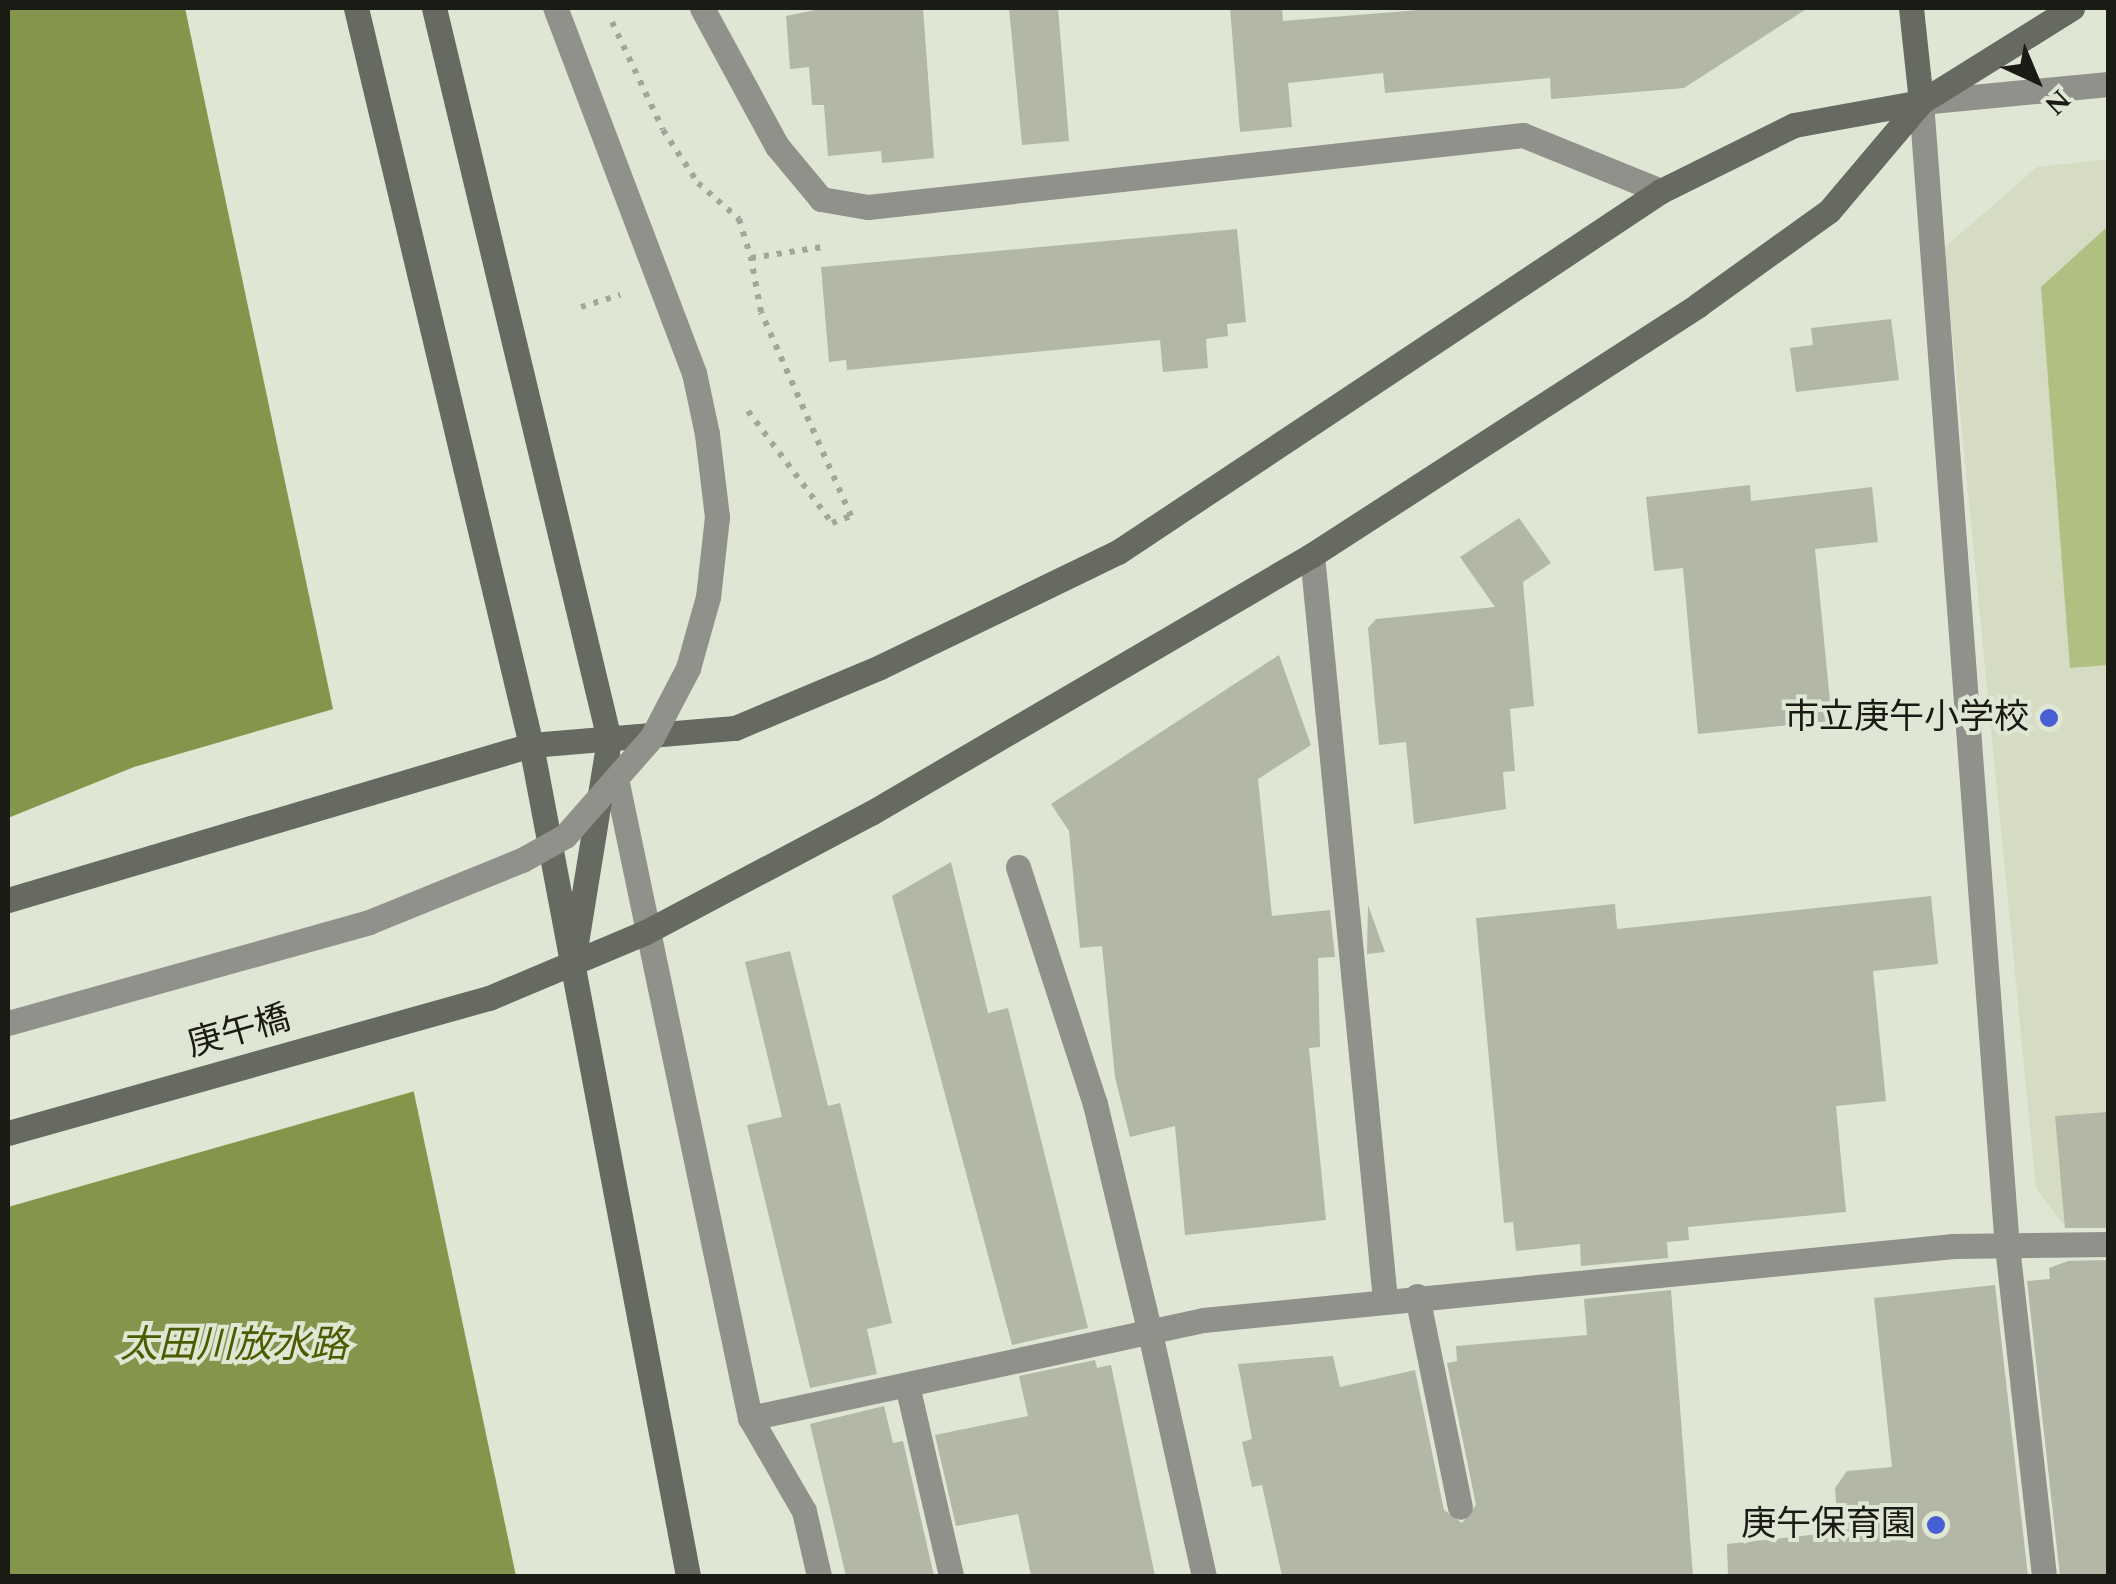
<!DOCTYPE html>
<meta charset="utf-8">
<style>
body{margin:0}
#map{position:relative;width:2116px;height:1584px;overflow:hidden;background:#e0e6d4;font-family:Spectral,"Noto Sans JP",serif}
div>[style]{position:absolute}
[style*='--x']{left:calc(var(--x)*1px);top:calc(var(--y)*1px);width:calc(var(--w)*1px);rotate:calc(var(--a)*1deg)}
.built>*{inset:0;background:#d5dcc3}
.green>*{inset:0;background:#b0c083}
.water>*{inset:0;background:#84964b}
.pier>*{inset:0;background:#e0e6d4}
.building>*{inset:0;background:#b2b7a6}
.path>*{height:6px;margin-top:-3px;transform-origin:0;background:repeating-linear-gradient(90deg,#a3a799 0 5px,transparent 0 13px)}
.lane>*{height:25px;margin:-12.5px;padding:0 12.5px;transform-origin:12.5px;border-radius:12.5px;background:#8f918a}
.street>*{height:25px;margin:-12.5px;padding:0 12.5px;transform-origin:12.5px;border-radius:12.5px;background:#8f918a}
.secondary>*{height:25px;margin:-12.5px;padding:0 12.5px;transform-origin:12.5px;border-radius:12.5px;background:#676a60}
.street-bridge>*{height:25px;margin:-12.5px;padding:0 12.5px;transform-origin:12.5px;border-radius:12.5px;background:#8f918a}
.dots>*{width:28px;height:28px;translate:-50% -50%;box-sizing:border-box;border:5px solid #e0e6d4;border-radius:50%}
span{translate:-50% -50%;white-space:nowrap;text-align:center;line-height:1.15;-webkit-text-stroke:8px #e0e6d4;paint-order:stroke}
.poi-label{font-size:35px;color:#1a1b15}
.right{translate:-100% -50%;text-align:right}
.street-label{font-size:35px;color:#1a1b15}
.water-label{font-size:38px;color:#4c5b00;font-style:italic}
.frame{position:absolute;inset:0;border:10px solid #1a1b15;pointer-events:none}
.north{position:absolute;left:1986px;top:30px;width:100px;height:100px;-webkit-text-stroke:8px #e0e6d4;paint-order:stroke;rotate:136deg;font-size:28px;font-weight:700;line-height:40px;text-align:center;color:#1a1b15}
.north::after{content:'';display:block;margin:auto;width:35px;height:45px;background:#1a1b15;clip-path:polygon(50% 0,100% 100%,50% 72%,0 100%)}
</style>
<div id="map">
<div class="built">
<i style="clip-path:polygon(2108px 159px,2108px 1222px,2065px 1227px,2036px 1188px,1944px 248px,2037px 167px)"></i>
</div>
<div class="green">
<i style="clip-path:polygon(2108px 226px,2108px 665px,2070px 668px,2041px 287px)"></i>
</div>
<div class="water">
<i style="clip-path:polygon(8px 8px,185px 8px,516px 1576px,8px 1576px)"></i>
</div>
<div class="pier">
<i style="clip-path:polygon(337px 708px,415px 1091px,8px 1207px,8px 818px,134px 767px)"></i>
</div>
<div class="building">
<i style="clip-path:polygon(825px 8px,923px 8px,934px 158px,882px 163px,881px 151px,828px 156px,824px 105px,812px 105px,809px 67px,790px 69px,786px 16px)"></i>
<i style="clip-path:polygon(1009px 8px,1058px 8px,1069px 141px,1022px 145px)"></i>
<i style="clip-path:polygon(1230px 8px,1282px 8px,1283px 21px,1444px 8px,1808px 8px,1684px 88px,1551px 99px,1550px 78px,1385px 93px,1383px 73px,1288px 83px,1292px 127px,1240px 132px)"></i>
<i style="clip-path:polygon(1237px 229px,1246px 322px,1227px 324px,1228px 336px,1206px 339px,1208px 368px,1163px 372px,1160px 340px,847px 370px,846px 360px,829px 362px,821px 267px)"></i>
<i style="clip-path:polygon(1891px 319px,1899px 380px,1796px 392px,1790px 348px,1813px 345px,1811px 328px)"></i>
<i style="clip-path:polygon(1750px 485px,1751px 501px,1872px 487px,1878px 542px,1815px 549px,1832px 721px,1698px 734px,1683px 568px,1654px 571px,1646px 497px)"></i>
<i style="clip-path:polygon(1519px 518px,1551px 563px,1523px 582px,1534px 706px,1510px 709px,1515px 771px,1503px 772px,1506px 809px,1414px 824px,1406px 742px,1379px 745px,1368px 628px,1376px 619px,1495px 607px,1460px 557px)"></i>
<i style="clip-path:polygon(1279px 655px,1311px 745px,1258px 779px,1272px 916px,1330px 910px,1335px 957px,1318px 958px,1320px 1047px,1309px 1048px,1326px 1220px,1185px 1235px,1175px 1126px,1130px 1137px,1115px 1077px,1102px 946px,1080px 948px,1069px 831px,1051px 804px)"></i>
<i style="clip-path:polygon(951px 862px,988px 1013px,1008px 1008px,1088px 1328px,1012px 1345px,892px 896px)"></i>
<i style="clip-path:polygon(1931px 896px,1938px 964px,1873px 971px,1886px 1101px,1836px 1106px,1846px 1212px,1688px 1227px,1689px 1240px,1667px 1242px,1668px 1258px,1581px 1266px,1580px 1244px,1516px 1251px,1513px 1222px,1504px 1223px,1476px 918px,1615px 904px,1617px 929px)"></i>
<i style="clip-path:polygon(1368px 905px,1385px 952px,1367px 954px)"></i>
<i style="clip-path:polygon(790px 951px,828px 1106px,840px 1103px,892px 1323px,867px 1329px,877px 1374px,810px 1388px,747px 1125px,782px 1117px,745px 962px)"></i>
<i style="clip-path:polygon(2108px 1112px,2108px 1228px,2065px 1228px,2055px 1116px)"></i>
<i style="clip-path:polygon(2108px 1260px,2108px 1576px,2060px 1576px,2027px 1281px,2050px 1279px,2049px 1268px,2068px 1261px)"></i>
<i style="clip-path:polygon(1995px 1285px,2028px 1576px,1728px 1576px,1727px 1544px,1838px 1532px,1835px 1488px,1847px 1471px,1892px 1467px,1874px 1298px)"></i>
<i style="clip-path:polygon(1671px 1290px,1693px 1576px,1282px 1576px,1262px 1485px,1252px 1487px,1242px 1442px,1252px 1439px,1238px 1364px,1333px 1356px,1340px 1387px,1415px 1370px,1444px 1510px,1462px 1523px,1476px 1505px,1447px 1363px,1457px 1361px,1456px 1346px,1587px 1335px,1584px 1299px)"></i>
<i style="clip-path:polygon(1095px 1360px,1097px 1368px,1111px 1365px,1155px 1576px,1031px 1576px,1018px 1514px,956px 1526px,935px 1435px,1028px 1416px,1019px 1376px)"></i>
<i style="clip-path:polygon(884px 1406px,893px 1443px,903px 1441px,934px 1576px,846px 1576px,810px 1424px)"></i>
</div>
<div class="path">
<i style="--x:612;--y:22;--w:119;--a:64.7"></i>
<i style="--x:663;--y:130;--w:64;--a:56.6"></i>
<i style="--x:698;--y:183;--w:55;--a:41.3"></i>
<i style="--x:739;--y:219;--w:41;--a:72.9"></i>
<i style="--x:751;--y:258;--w:72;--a:-8.8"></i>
<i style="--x:581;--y:307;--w:41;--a:-17.1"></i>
<i style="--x:748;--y:411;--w:140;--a:53.1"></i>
<i style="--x:832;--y:523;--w:20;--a:-20"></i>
<i style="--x:851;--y:516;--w:223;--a:-113.8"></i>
<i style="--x:761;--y:312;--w:55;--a:-100.5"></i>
</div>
<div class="lane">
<i style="--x:1018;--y:867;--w:249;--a:72"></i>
<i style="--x:1095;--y:1104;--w:236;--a:76.5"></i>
<i style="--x:907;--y:1385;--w:196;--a:77"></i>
</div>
<div class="street">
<i style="--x:702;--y:8;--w:157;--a:61.5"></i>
<i style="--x:777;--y:146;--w:69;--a:50.3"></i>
<i style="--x:821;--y:199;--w:48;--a:9.7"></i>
<i style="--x:868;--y:207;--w:659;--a:-6.27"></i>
<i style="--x:1523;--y:135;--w:149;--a:22.1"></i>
<i style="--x:1312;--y:555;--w:749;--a:84.4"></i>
<i style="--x:613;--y:764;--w:668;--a:78.17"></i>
<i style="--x:1417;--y:1296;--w:215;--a:78.5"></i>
<i style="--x:1150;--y:1333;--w:249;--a:77.5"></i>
<i style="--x:819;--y:1576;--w:67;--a:-103"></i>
<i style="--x:804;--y:1511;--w:108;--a:-120.1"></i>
<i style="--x:750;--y:1418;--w:463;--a:-12.2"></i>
<i style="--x:1203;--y:1320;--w:754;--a:-5.63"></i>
<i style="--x:1953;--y:1246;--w:155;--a:-0.7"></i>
<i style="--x:2044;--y:1576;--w:330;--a:-96.4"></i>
<i style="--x:2007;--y:1248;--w:1149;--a:-94.29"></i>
<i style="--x:1921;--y:102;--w:188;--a:-5.5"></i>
</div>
<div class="secondary">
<i style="--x:356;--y:8;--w:757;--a:76.64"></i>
<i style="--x:531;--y:745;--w:846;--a:79.3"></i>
<i style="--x:434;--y:8;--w:752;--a:76.54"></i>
<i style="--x:609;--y:739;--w:207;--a:99.2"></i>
<i style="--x:1911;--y:8;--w:95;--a:83.9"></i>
<i style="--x:8;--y:900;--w:545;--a:-16.51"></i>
<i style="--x:531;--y:745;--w:205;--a:-4.8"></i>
<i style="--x:735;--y:728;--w:157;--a:-22.8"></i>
<i style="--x:880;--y:667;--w:264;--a:-25.8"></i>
<i style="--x:1118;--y:552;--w:652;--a:-33.62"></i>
<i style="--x:1661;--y:191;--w:148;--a:-26.4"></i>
<i style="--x:1794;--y:125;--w:129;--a:-10.3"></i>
<i style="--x:8;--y:1133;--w:500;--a:-15.7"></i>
<i style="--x:489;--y:998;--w:168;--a:-22.8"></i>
<i style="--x:644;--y:933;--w:257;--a:-27.9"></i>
<i style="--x:871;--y:813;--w:511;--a:-30.33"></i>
<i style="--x:1312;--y:555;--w:460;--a:-32.9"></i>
<i style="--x:1698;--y:305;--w:161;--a:-35.7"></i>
<i style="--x:1829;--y:211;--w:143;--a:-49.8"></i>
<i style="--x:1921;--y:102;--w:178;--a:-31.9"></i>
</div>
<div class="street-bridge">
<i style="--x:8;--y:1023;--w:375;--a:-15.6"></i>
<i style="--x:369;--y:922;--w:165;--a:-22.1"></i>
<i style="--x:522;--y:860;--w:49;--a:-29.2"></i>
<i style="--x:565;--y:836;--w:132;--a:-48.7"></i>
<i style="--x:652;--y:737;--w:78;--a:-62.4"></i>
<i style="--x:688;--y:668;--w:74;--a:-74.3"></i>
<i style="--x:708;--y:597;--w:81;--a:-83.6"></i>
<i style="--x:717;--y:517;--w:84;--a:-96.9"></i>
<i style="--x:707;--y:434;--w:62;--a:-102"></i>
<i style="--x:694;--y:373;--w:391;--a:-110.8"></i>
</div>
<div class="dots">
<i style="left:2049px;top:718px;background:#485fd3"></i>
<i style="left:1936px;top:1525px;background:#485fd3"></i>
</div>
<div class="poi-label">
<span class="right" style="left:2029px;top:718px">市立庚午小学校</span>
<span class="right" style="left:1916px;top:1525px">庚午保育園</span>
</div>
<div class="street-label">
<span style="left:239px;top:1032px;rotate:-16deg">庚午橋</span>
</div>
<div class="water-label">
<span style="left:234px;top:1347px">太田川放水路</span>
</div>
<div class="frame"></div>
<div class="north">N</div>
</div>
